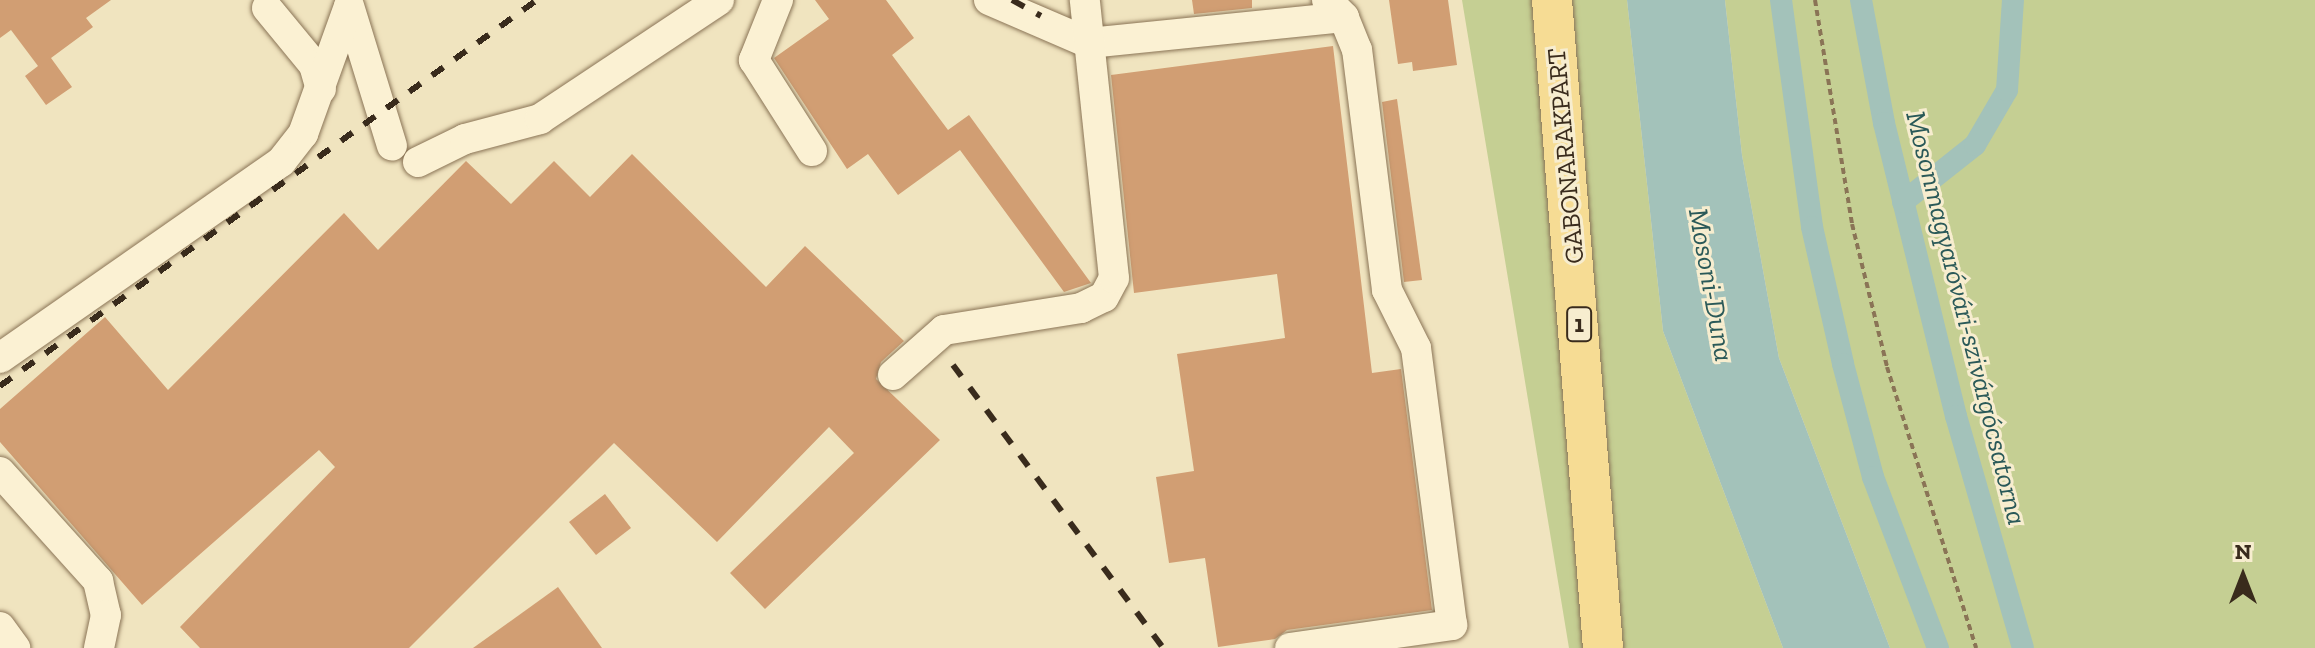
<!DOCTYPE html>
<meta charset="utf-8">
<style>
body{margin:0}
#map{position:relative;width:2315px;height:648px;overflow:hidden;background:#f0e4bf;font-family:"Zilla Slab",serif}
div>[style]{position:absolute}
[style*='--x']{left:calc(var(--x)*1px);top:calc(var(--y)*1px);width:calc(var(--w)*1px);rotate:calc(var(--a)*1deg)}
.green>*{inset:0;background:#c5cf93}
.water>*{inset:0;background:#a3c2ba}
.canal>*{height:22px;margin:-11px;padding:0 11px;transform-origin:11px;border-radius:11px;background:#a3c2ba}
.building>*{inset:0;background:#d19e73}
.path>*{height:4px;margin-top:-2px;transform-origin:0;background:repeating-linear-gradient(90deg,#8a7456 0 6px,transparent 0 10px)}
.roads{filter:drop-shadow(0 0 2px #8a7456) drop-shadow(0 0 2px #8a7456)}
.minor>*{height:30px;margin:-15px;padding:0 15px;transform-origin:15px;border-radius:15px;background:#fbf1d3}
.major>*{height:40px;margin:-20px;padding:0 20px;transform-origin:20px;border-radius:20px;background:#f6dc94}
.rail>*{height:6px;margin-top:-3px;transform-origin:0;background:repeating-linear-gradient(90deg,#392b1c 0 14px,transparent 0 28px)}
span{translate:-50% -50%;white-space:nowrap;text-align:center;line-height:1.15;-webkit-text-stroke:6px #f7edcf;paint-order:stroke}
.shield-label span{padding:2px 6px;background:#f7edcf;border:2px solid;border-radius:6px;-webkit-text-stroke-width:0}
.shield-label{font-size:24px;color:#392b1c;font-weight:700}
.street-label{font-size:26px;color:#392b1c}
.water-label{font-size:28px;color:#2a5958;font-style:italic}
.north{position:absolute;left:2203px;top:536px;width:80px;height:80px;-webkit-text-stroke:6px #f7edcf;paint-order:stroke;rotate:0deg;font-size:22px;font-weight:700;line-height:32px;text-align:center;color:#392b1c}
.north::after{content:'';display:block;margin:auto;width:28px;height:36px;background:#392b1c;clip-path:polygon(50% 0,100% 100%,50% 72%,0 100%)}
</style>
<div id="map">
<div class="green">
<i style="clip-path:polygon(1462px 0,1627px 0,1663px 331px,1783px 648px,1569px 648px)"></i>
<i style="clip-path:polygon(1725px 0,2315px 0,2315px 648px,1890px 648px,1779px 358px,1742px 155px)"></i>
</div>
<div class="water">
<i style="clip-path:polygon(1627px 0,1725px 0,1742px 155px,1779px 358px,1890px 648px,1783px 648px,1663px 331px)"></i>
</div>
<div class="canal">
<i style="--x:1781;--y:0;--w:229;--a:82.2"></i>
<i style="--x:1812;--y:227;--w:140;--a:77.2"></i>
<i style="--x:1843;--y:364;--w:117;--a:75.1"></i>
<i style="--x:1873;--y:477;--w:183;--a:69.2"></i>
<i style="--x:1861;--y:0;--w:125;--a:79.4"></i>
<i style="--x:1884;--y:123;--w:302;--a:76.2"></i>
<i style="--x:1956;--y:416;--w:241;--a:73.9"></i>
<i style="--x:1903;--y:202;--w:92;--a:-38.4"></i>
<i style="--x:1975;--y:145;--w:64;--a:-59.8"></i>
<i style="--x:2007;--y:90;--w:90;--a:-86.2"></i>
</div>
<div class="building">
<i style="clip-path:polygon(0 0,111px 0,86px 18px,93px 27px,51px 58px,72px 87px,46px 105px,25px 76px,38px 66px,11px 30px,0 38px)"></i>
<i style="clip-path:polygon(815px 0,886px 0,914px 38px,892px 55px,948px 130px,969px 115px,1091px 283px,1064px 292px,960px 150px,898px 195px,868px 154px,847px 169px,774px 58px,829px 19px)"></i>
<i style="clip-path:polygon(1192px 0,1252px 0,1252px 8px,1194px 14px)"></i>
<i style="clip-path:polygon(1389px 0,1448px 0,1457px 65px,1413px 71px,1412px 62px,1398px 64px)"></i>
<i style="clip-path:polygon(1333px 46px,1372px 373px,1401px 369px,1432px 610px,1287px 630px,1275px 639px,1218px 647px,1205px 558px,1169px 563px,1156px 477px,1194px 471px,1177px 354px,1285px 338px,1277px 274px,1134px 293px,1111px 75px)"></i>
<i style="clip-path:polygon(1397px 99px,1422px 280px,1404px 282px,1382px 102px)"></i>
<i style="clip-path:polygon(632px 154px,766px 287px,805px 246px,904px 341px,881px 362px,876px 379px,940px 440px,765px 609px,730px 573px,854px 453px,829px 427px,717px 542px,614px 443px,409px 648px,200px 648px,180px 627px,335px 467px,319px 450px,142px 605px,0 442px,0 409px,105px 317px,168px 390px,344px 213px,378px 250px,466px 161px,511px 204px,554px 161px,590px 197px)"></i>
<i style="clip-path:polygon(605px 494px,631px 528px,596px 555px,569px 522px)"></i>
<i style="clip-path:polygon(558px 587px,602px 648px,473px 648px)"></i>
</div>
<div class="path">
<i style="--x:1815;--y:0;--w:227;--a:80.6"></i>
<i style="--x:1852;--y:224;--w:147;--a:76.2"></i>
<i style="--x:1887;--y:367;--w:295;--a:72.4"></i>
</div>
<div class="roads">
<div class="minor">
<i style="--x:778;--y:0;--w:65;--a:111.8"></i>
<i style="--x:754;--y:60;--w:108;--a:57.5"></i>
<i style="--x:989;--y:0;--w:109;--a:23.3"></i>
<i style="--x:1089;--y:43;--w:256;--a:-5.8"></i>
<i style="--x:349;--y:6;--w:146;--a:72.9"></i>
<i style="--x:267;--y:8;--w:74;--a:50.5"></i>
<i style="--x:314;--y:65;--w:25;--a:74"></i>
<i style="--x:418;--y:162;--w:52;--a:-26.1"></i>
<i style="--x:465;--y:139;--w:78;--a:-14.9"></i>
<i style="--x:540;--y:119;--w:215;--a:-33.6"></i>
<i style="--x:0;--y:358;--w:343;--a:-34.9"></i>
<i style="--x:281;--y:162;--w:36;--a:-52"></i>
<i style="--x:303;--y:134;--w:133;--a:-70.2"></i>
<i style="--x:893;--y:375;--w:68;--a:-41.4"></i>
<i style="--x:944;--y:330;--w:139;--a:-9.1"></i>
<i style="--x:1081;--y:308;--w:25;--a:-26"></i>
<i style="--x:1104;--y:297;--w:21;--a:-62"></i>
<i style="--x:1114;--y:278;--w:280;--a:-96"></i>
<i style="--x:0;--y:472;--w:147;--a:48"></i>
<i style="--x:98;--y:581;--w:35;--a:77"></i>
<i style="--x:106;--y:615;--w:34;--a:102"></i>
<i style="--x:0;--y:627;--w:26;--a:54"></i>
<i style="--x:1290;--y:648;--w:164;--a:-8.1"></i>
<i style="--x:1452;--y:625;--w:279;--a:-97.4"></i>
<i style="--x:1416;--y:348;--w:65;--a:-116.6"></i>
<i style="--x:1387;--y:290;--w:242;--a:-97.1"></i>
<i style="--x:1357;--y:50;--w:35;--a:-112"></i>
<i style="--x:1344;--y:17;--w:24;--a:-135"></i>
</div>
<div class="major">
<i style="--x:1552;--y:0;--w:650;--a:85.5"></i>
</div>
</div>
<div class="rail">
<i style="--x:1012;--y:0;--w:33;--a:29"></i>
<i style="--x:953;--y:365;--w:352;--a:53.4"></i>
<i style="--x:0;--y:386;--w:661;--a:-35.71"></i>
</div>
<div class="shield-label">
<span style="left:1579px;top:324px">1</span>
</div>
<div class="street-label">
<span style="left:1566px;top:156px;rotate:-95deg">GABONARAKPART</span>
</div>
<div class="water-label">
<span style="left:1711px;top:285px;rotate:80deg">Mosoni-Duna</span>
<span style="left:1966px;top:318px;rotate:76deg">Mosonmagyaróvári-szivárgócsatorna</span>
</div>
<div class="north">N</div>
</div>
